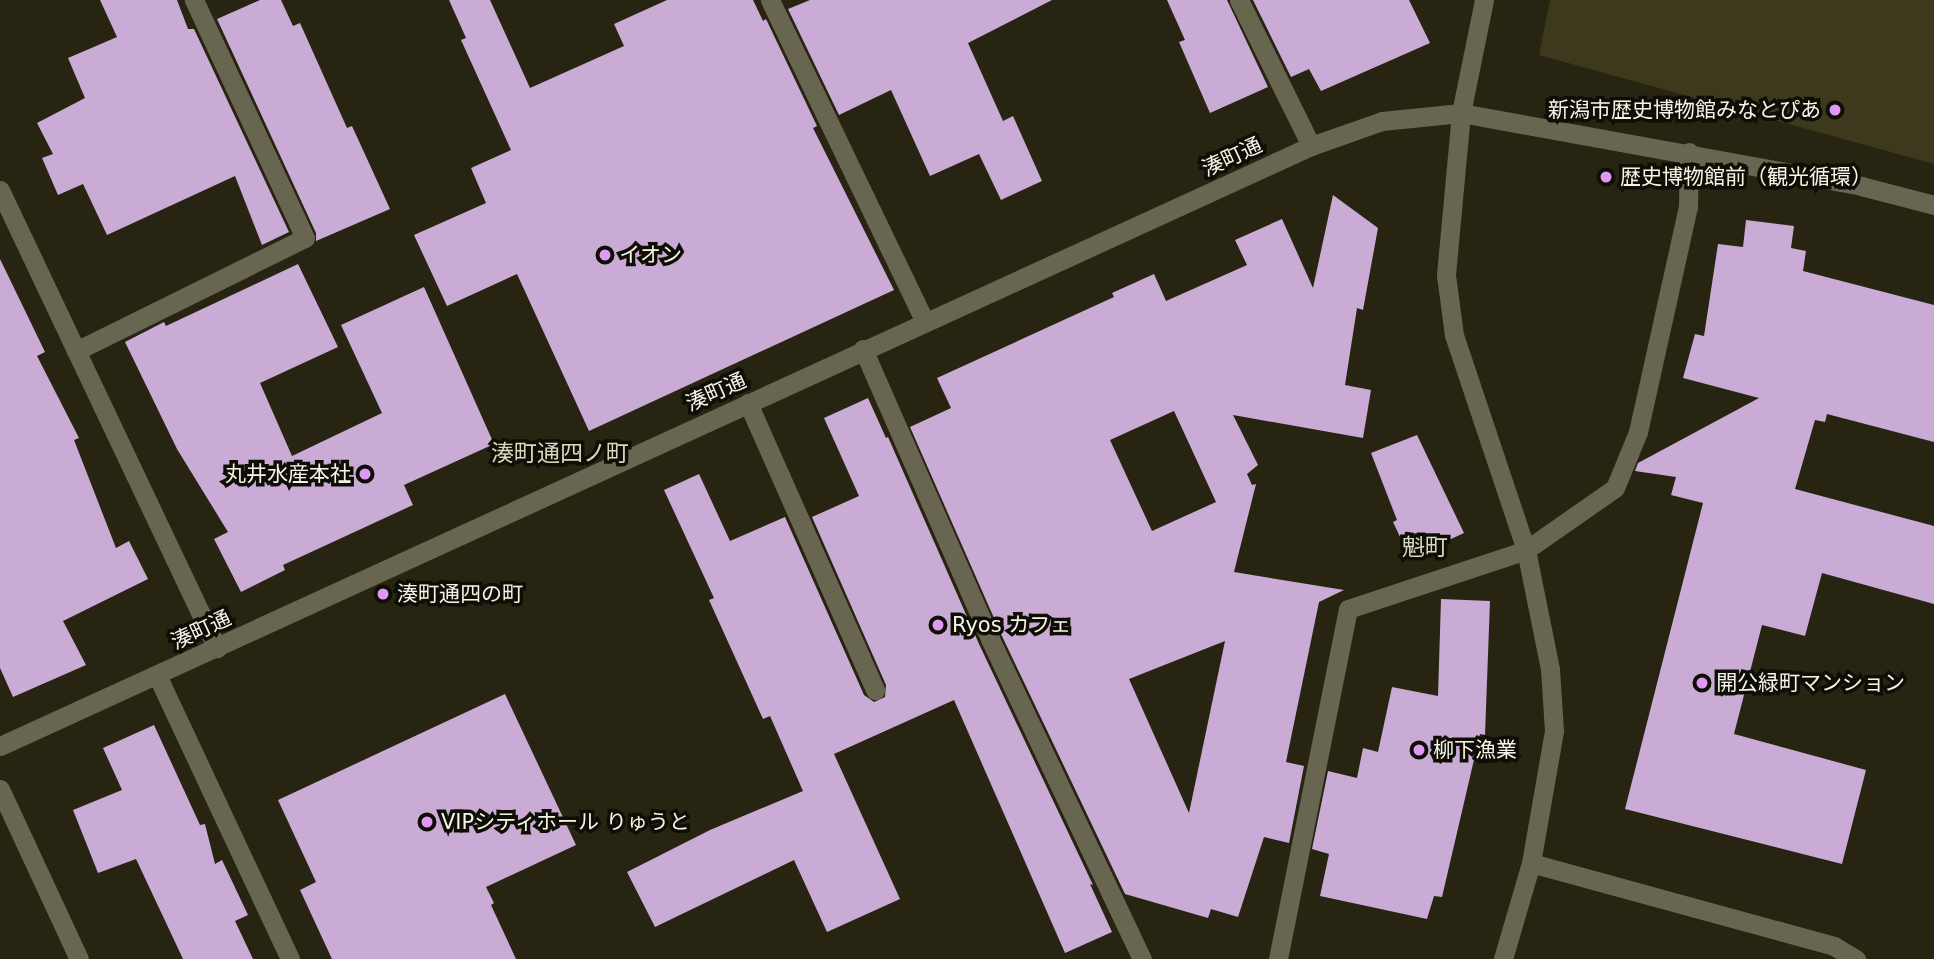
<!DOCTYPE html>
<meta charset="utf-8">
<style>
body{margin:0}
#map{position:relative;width:1934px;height:959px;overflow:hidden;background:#272512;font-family:"DejaVu Sans","Noto Sans JP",sans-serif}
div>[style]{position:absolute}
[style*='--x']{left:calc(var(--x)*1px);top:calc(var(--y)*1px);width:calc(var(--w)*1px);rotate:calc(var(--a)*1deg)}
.green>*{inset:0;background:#3c391c}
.building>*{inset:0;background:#caabd5}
.service>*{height:19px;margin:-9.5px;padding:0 9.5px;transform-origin:9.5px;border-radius:9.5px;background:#686651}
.minor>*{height:19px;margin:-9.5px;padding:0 9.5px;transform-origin:9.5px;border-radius:9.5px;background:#686651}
.tertiary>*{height:19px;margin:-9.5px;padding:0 9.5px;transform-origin:9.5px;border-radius:9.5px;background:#686651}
.secondary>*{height:19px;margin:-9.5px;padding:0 9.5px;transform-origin:9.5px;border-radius:9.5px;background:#686651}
.dots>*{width:19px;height:19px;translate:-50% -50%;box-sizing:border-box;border:4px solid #0e0e06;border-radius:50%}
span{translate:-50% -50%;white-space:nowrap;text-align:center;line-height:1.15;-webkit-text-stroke:7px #0e0e06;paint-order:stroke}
.poi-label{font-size:21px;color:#f5f4e7}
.right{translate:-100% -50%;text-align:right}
.left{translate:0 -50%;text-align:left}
.street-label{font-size:21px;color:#f5f4e7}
.neighbourhood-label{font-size:23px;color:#d8d7be}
</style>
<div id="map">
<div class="green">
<i style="clip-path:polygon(1550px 0,1934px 0,1934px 164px,1539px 55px)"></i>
</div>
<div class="building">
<i style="clip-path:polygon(100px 0,177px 0,188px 29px,194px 29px,289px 232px,262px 245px,235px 176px,107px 235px,83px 184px,58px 195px,42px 158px,53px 154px,37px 123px,85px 98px,68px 58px,117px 37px)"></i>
<i style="clip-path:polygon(260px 0,281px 0,293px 26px,300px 23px,347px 128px,352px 126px,390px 209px,316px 241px,316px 233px,217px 19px)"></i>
<i style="clip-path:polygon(449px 0,490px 0,530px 88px,624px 46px,614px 24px,667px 0,753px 0,763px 21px,766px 19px,817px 126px,813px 128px,894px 290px,589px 431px,517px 274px,447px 306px,414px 235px,486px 203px,471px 168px,511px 150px,461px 40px,466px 38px)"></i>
<i style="clip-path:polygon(810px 0,1052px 0,968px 43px,1003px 121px,1013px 116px,1042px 181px,1001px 200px,979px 154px,930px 176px,891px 90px,839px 115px,788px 9px)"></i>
<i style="clip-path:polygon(1167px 0,1227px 0,1268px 87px,1210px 113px,1179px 42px,1185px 40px)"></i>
<i style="clip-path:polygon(1253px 0,1409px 0,1430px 43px,1321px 91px,1309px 69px,1291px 77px)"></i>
<i style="clip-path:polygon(evenodd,1333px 195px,1378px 228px,1363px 310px,1357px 308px,1345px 385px,1371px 390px,1363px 438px,1233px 415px,1258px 465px,1247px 474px,1252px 485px,1256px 484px,1234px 572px,1344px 590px,1319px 602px,1286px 762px,1304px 766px,1289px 843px,1264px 837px,1238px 917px,1211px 909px,1208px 918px,1125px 894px,1001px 634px,910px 427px,951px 408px,937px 378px,1114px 297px,1112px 293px,1154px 274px,1166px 301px,1247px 265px,1235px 240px,1282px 219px,1313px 288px,1333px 195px,1174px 411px,1216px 502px,1152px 531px,1110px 440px,1174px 411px,1333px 195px,1225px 641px,1189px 813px,1129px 679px,1225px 641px)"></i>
<i style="clip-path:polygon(1746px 220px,1794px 226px,1791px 248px,1806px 251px,1803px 271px,1934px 305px,1934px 442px,1827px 414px,1825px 422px,1815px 420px,1795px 489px,1934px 526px,1934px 604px,1822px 573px,1805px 636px,1762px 625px,1734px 734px,1866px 770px,1842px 864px,1625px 809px,1703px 503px,1671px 495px,1676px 477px,1635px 471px,1638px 463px,1759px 398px,1683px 378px,1695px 334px,1704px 336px,1718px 244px,1743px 247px)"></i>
<i style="clip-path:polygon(0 259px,45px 352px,37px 356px,79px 438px,74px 440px,116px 548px,129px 541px,148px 579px,63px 621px,86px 665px,13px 697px,0 668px)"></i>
<i style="clip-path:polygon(298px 264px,338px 347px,260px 383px,292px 456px,382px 413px,341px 325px,424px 287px,494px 444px,404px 485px,413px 505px,283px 565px,285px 570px,241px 592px,214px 539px,228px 532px,177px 449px,125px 342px,164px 322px,166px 326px)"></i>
<i style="clip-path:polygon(868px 398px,886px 438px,888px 437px,979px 644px,1093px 885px,1090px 884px,1112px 932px,1065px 953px,954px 700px,834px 754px,900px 899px,827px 932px,794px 860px,655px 927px,627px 872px,710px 830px,803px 791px,770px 716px,763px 719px,709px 600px,714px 598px,664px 490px,699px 474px,730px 541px,785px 517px,864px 695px,874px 702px,885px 697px,886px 685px,812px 517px,859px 496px,824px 418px)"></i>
<i style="clip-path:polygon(1417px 435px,1464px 533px,1410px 558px,1393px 522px,1397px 520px,1371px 453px)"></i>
<i style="clip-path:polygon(1441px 599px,1490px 601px,1485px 735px,1480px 734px,1442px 897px,1434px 896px,1427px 919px,1320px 896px,1329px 854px,1312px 849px,1328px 771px,1357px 778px,1363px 748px,1378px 752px,1392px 687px,1438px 696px)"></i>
<i style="clip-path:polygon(505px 694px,576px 845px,486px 887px,494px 903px,491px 905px,516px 959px,332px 959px,300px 890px,316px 882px,278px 800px)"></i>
<i style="clip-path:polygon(154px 725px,200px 825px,205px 824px,215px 864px,222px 860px,248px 915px,235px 921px,253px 959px,183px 959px,136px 859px,98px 873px,73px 810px,122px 790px,103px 748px)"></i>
</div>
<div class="service">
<i style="--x:770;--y:0;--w:357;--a:64.3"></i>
<i style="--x:863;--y:349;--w:317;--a:66.3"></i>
<i style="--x:990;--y:639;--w:354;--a:64.6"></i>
<i style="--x:76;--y:351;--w:255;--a:-26.3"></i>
<i style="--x:305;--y:238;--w:263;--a:-115"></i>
<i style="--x:748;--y:403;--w:314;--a:66.1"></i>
<i style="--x:157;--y:675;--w:314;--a:64.9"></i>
<i style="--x:1278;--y:959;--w:357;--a:-78.7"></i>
<i style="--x:1348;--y:609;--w:188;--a:-18.3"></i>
<i style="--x:1526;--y:550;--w:108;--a:-34.9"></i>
<i style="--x:1615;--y:488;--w:61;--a:-67.7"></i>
<i style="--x:1638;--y:432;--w:230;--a:-77.5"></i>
<i style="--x:1688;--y:207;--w:55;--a:-89"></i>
</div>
<div class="minor">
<i style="--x:1239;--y:0;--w:163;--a:63.7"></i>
<i style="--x:1461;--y:113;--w:163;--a:95.3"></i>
<i style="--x:1446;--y:275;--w:61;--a:82.4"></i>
<i style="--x:1454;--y:335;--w:227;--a:71.5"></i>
<i style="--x:1526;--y:550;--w:121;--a:78.6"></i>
<i style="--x:1550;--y:669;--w:62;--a:86.3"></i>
<i style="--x:1554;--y:731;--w:134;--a:99.9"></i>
<i style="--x:1531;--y:863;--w:100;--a:106.3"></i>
<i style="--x:0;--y:190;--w:507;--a:64.65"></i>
<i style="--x:0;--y:789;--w:187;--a:65.1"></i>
<i style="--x:1531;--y:863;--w:314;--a:15.3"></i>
<i style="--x:1834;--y:946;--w:26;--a:31"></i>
</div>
<div class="tertiary">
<i style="--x:1461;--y:113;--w:407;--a:10.3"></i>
<i style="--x:1861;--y:186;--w:75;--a:14.6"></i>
</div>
<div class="secondary">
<i style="--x:0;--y:746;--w:1442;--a:-24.59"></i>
<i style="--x:1311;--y:146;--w:75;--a:-19.4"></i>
<i style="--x:1382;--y:121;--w:79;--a:-5.8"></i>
<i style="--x:1461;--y:113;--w:115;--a:-78.5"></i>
</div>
<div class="dots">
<i style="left:1835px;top:110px;background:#dd99f3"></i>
<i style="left:1606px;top:177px;background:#dd99f3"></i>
<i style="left:605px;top:255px;background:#dd99f3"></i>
<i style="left:365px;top:474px;background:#dd99f3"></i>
<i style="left:383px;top:594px;background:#dd99f3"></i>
<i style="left:938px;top:625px;background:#dd99f3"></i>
<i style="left:1702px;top:683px;background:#dd99f3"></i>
<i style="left:1419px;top:750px;background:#dd99f3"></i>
<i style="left:427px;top:822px;background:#dd99f3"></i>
</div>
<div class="poi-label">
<span class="right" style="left:1821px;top:110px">新潟市歴史博物館みなとぴあ</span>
<span class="left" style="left:1620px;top:177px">歴史博物館前（観光循環）</span>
<span class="left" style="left:619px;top:255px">イオン</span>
<span class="right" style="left:351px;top:474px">丸井水産本社</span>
<span class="left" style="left:397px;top:594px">湊町通四の町</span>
<span class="left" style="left:952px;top:625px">Ryos カフェ</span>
<span class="left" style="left:1716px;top:683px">開公緑町マンション</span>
<span class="left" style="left:1433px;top:750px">柳下漁業</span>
<span class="left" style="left:441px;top:822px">VIPシティホール りゅうと</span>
</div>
<div class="street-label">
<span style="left:1232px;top:157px;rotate:-25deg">湊町通</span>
<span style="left:716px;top:392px;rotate:-24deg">湊町通</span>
<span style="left:201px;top:630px;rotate:-25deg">湊町通</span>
</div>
<div class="neighbourhood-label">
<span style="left:560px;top:453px">湊町通四ノ町</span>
<span style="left:1425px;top:547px">魁町</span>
</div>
</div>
